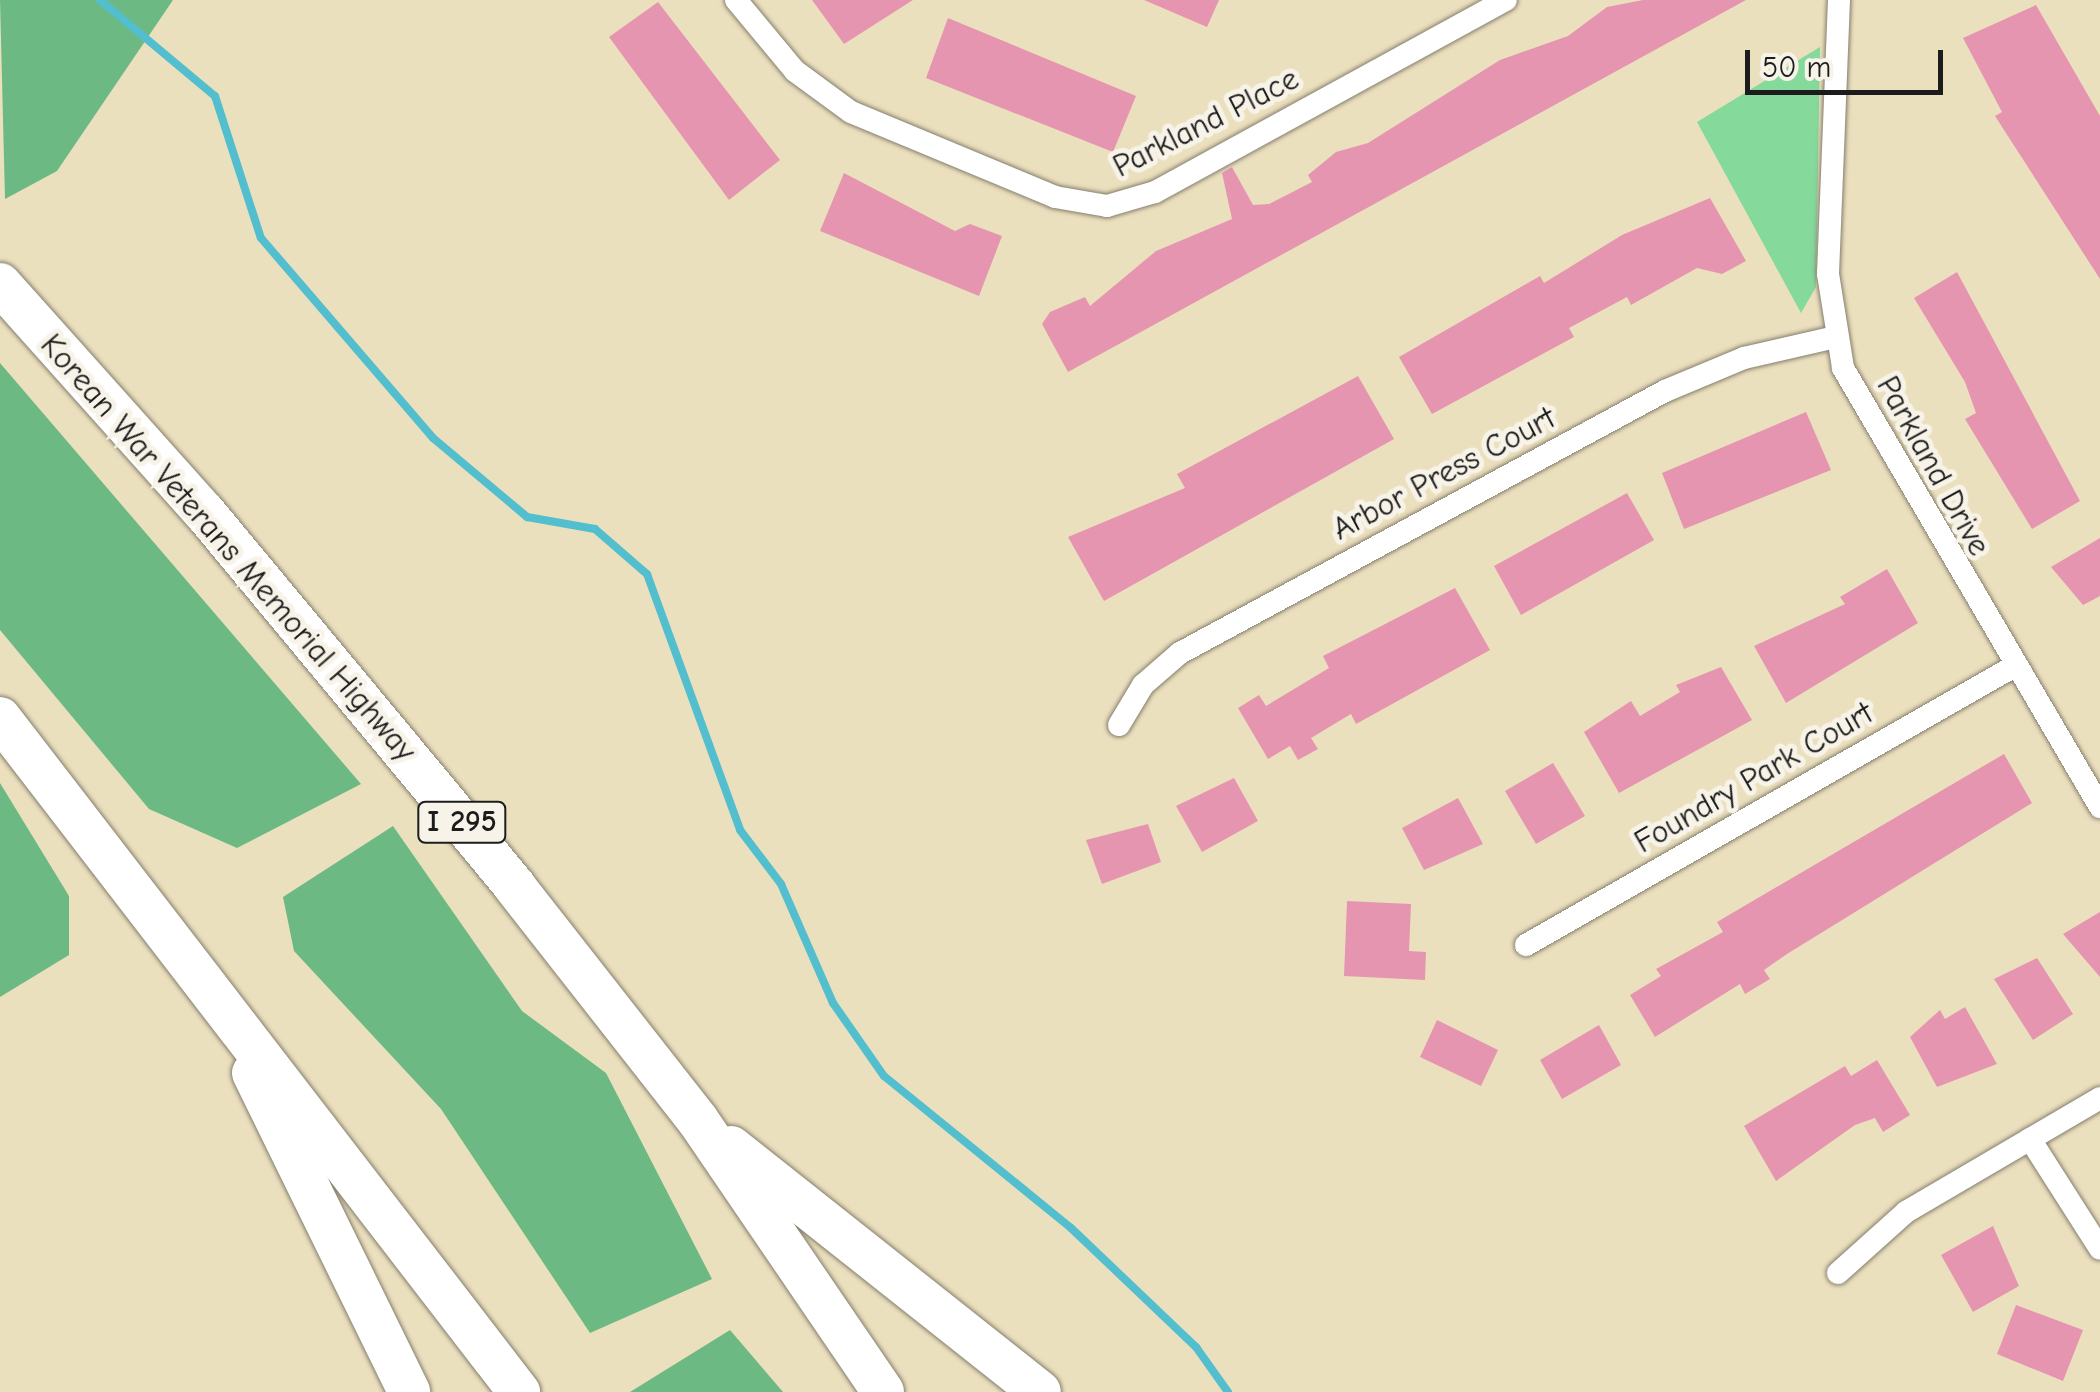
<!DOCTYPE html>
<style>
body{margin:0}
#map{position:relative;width:2100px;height:1392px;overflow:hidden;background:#ebe0be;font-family:"Comic Neue",sans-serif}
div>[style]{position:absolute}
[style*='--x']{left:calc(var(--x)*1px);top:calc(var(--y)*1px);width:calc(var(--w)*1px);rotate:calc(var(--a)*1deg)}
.green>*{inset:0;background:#85d99b}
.forest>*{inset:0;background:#6cb983}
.stream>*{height:8px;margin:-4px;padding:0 4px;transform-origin:4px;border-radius:4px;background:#53bfce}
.building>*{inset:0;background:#e695b0}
.roads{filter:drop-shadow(0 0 2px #847e6d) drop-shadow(0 0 2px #847e6d)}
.street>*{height:22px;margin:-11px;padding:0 11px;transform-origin:11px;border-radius:11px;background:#fff}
.highway>*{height:42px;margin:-21px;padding:0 21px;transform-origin:21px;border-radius:21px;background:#fff}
span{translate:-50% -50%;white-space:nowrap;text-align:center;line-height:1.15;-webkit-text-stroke:10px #f7f3e8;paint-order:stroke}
.shield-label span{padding:2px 8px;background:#f7f3e8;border:2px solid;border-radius:8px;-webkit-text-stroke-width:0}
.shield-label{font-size:30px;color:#1c1c1c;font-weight:700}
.street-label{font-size:32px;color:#1c1c1c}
.scale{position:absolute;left:1745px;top:50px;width:198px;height:45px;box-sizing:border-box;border:5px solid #1c1c1c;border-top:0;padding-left:12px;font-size:30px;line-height:35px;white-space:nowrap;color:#1c1c1c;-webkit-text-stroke:8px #f7f3e8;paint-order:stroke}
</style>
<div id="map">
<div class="green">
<i style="clip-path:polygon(1820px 47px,1816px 287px,1801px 313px,1697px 122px)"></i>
</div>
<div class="forest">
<i style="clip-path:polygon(0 0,173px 0,57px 171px,5px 199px)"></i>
<i style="clip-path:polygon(0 363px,361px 784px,237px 848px,149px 809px,0 630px)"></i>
<i style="clip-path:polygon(0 783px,69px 896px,69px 955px,0 997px)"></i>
<i style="clip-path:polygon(393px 826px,522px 1011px,606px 1073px,712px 1279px,590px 1333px,441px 1109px,294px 951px,283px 897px)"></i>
<i style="clip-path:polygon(730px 1330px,783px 1392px,630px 1392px)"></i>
</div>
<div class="stream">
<i style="--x:100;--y:0;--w:150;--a:39.9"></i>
<i style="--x:215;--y:96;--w:149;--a:72.1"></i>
<i style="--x:261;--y:238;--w:264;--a:49.3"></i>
<i style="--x:433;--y:438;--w:123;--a:40"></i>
<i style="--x:527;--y:517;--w:69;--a:10"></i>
<i style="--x:595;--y:529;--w:69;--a:40.9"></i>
<i style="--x:647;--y:574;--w:272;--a:70"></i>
<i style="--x:740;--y:830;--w:68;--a:52.8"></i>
<i style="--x:781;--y:884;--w:130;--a:66.4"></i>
<i style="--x:833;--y:1003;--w:89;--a:55.1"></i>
<i style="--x:884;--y:1076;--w:241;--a:39.1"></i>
<i style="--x:1071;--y:1228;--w:173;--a:43.6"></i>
<i style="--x:1196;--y:1347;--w:55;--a:54.6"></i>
</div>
<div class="building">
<i style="clip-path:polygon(812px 0,913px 0,844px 44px)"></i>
<i style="clip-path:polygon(1144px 0,1219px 0,1207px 27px)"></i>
<i style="clip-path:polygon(1643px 0,1746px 0,1068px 372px,1042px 324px,1050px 312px,1085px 297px,1090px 306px,1156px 251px,1232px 219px,1222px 173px,1232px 167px,1253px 205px,1269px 204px,1312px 182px,1308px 175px,1336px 152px,1368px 143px,1500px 60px,1568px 36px,1607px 7px)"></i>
<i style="clip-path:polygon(658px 2px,780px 160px,729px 200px,609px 37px)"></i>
<i style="clip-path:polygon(2036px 5px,2100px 116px,2100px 279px,1995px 116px,2002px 112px,1963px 38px)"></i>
<i style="clip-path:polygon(948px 18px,1136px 96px,1113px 152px,926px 78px)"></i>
<i style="clip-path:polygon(844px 173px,955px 231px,970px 224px,1002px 236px,979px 296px,820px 231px)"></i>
<i style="clip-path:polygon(1710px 198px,1746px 261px,1722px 274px,1697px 268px,1631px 305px,1627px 297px,1569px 328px,1574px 337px,1432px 414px,1399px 357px,1540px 276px,1544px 283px,1622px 235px)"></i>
<i style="clip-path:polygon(1957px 272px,2080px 501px,2032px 529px,1965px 419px,1976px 413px,1965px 382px,1914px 298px)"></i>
<i style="clip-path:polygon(1358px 376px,1394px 439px,1104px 601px,1068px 537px,1185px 488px,1177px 474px)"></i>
<i style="clip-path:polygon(1806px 412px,1831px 470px,1684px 529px,1662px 473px)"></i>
<i style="clip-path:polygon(1627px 493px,1654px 540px,1521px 615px,1494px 566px)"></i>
<i style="clip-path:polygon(2100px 538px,2100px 596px,2083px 605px,2051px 567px)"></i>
<i style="clip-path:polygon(1887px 569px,1918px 623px,1786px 703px,1754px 646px,1845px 604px,1840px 597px)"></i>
<i style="clip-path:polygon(1455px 588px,1490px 650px,1356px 724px,1351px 714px,1311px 738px,1318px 749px,1298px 760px,1290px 746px,1268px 759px,1238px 708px,1259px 695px,1266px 706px,1329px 668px,1323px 656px)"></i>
<i style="clip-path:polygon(1721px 667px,1752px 720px,1619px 793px,1584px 732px,1631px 701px,1640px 716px,1680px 692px,1676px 685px)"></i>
<i style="clip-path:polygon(2004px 754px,2032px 803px,1787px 954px,1764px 970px,1770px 979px,1745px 994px,1740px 984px,1655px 1037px,1630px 995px,1661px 976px,1656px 969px,1723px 932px,1717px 922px)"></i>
<i style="clip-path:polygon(1553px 763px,1585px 816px,1536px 844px,1505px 791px)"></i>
<i style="clip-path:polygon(1234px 778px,1258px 821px,1202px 852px,1176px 806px)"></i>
<i style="clip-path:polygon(1458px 798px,1483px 844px,1424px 870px,1402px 828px)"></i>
<i style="clip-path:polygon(1148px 824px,1161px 862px,1102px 884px,1086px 840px)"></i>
<i style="clip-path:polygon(1347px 901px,1411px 904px,1409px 951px,1426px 952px,1425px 980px,1344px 976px)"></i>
<i style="clip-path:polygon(2100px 912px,2100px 977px,2063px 934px)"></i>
<i style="clip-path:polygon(2037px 958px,2073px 1014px,2033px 1040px,1994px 979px)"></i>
<i style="clip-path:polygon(1965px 1007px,1997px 1064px,1937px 1087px,1910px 1037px,1940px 1010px,1945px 1019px)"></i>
<i style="clip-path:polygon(1437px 1020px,1498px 1050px,1481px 1086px,1420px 1057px)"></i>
<i style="clip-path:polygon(1599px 1025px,1621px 1065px,1562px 1099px,1540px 1060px)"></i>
<i style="clip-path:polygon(1877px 1060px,1910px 1115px,1883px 1132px,1875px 1118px,1855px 1125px,1776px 1181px,1744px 1126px,1845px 1066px,1851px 1076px)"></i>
<i style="clip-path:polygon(1993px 1226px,2019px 1286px,1973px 1312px,1941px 1255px)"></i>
<i style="clip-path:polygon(2016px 1305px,2083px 1330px,2063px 1381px,1997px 1354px)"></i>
</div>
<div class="roads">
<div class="street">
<i style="--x:736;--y:0;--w:92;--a:50.3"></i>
<i style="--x:795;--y:71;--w:69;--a:36.2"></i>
<i style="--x:851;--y:112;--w:221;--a:22.6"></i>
<i style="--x:1055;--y:197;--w:53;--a:9.8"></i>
<i style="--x:1107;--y:206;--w:50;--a:-16.3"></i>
<i style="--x:1155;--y:192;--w:400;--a:-28.7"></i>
<i style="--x:1839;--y:0;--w:274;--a:92.3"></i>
<i style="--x:1828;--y:274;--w:95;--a:80.9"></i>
<i style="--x:1843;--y:368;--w:509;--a:59.65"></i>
<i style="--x:1119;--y:725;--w:47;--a:-59"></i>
<i style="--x:1143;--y:685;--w:49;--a:-40.9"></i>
<i style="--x:1180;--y:653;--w:551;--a:-28.38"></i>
<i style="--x:1665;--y:391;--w:86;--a:-22.7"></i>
<i style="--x:1744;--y:358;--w:94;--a:-12.9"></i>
<i style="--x:1526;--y:945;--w:561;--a:-29.72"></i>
<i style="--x:2030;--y:1139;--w:130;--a:57.5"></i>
<i style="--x:1838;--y:1273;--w:91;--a:-41.9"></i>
<i style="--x:1906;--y:1212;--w:225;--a:-30.4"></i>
</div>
<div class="highway">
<i style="--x:0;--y:284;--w:307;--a:48.2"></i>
<i style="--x:205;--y:513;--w:486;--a:50.3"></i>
<i style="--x:515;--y:887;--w:295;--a:51.9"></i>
<i style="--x:697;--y:1119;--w:330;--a:55.7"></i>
<i style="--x:0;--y:718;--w:851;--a:52.4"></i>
<i style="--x:253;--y:1073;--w:355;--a:63.9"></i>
<i style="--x:731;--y:1147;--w:394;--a:38.4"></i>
</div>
</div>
<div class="shield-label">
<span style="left:462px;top:822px">I 295</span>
</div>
<div class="street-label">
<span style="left:1206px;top:123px;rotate:-27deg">Parkland Place</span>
<span style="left:1933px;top:466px;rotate:61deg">Parkland Drive</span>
<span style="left:1444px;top:474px;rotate:-28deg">Arbor Press Court</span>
<span style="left:228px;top:548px;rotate:49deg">Korean War Veterans Memorial Highway</span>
<span style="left:1754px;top:778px;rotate:-30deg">Foundry Park Court</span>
</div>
<div class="scale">50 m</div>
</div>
